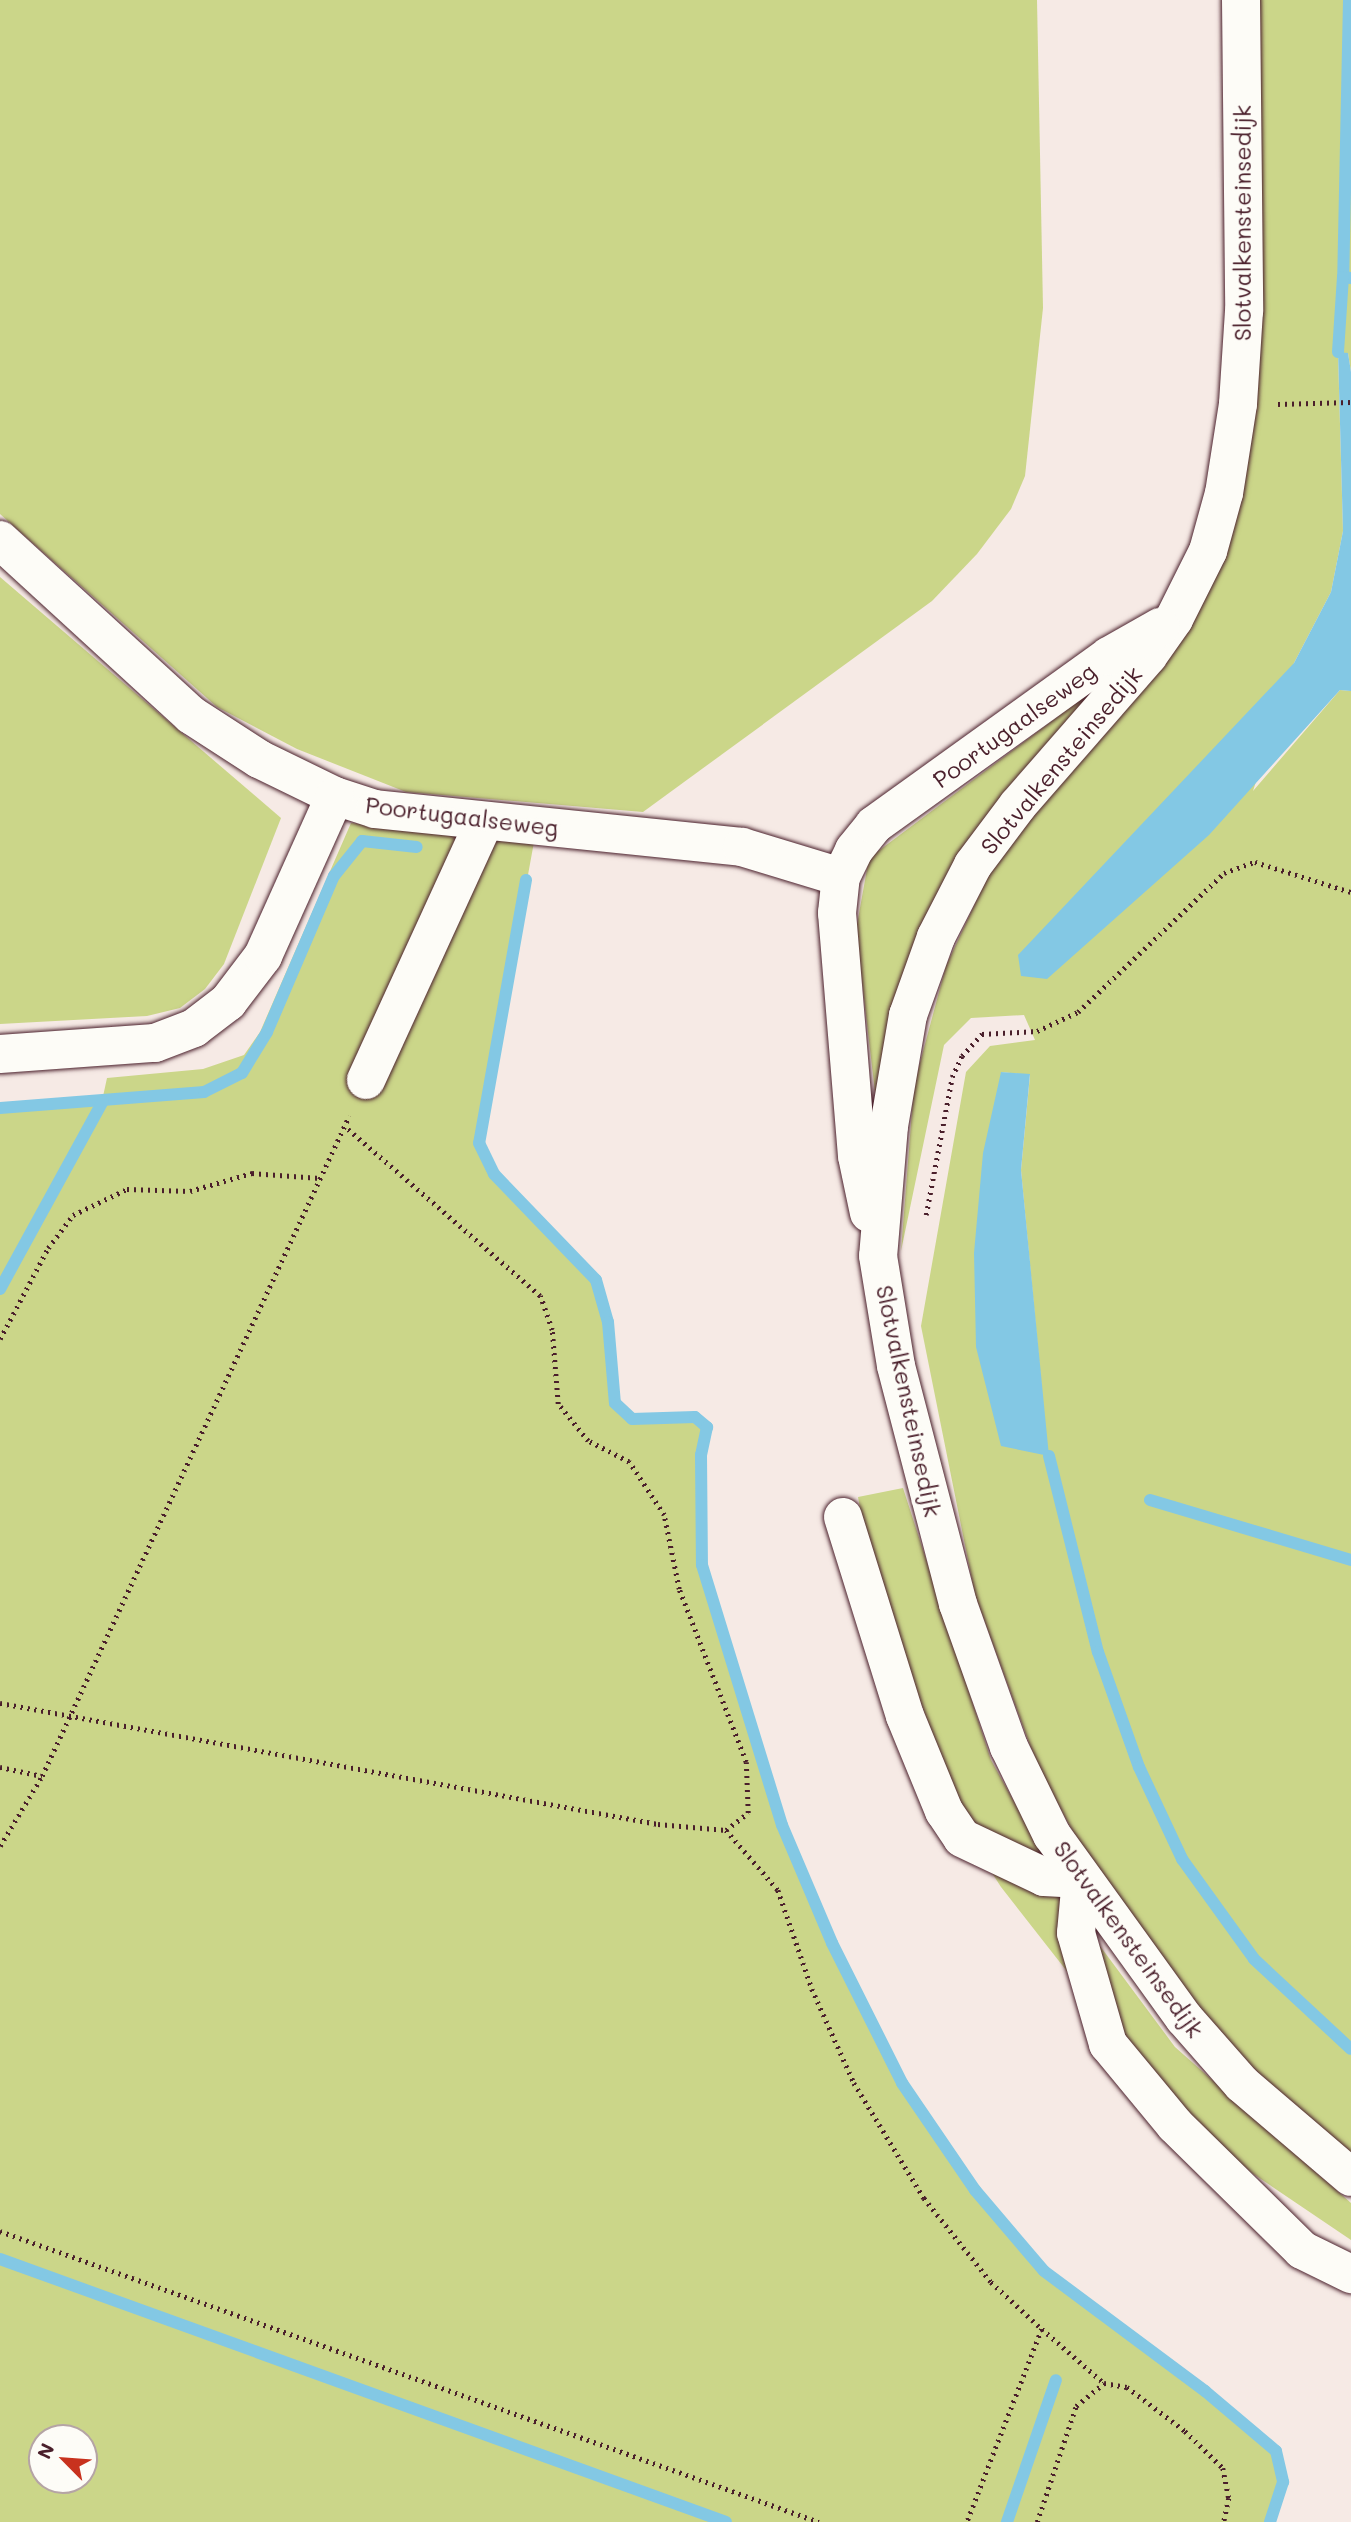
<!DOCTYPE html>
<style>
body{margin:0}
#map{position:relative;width:1351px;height:2522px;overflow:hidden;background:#f6eae5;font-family:Mali,sans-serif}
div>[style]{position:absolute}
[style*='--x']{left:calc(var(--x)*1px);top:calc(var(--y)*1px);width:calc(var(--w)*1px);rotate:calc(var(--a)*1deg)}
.green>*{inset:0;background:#cbd689}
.water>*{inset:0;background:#83c8e4}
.stream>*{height:12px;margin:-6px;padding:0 6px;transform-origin:6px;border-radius:6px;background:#83c8e4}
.path>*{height:4.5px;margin-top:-2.25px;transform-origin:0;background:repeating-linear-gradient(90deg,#4a1f2b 0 2px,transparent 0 7px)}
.roads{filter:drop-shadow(0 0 2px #4a1f2b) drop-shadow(0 0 2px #4a1f2b)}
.minor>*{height:38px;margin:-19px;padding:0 19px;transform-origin:19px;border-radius:19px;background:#fdfcf7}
span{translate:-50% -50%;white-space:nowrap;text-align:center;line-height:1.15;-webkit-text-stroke:7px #fdfcf7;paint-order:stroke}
.street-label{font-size:23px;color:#4a1f2b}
.north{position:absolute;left:28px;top:2424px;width:70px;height:70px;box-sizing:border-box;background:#fdfcf7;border:2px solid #b5a4a5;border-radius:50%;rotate:295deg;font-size:19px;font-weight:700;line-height:28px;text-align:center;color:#4a1f2b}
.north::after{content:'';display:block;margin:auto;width:24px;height:32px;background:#c8321e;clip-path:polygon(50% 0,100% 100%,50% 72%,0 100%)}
</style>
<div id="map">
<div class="green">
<i style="clip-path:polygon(0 0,1037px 0,1043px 308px,1025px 476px,1011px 509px,977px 554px,932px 601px,643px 812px,406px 792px,297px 749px,217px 707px,0 514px)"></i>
<i style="clip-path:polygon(evenodd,1254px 0,1351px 0,1351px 372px,1348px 353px,1338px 353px,1343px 531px,1331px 592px,1294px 663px,1253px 791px,1340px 690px,1351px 691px,1351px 2154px,1306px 2119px,1244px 2059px,1181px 1991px,1079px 1843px,1038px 1767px,975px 1595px,921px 1326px,966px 1072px,990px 1046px,1035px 1040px,1024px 1015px,971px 1018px,944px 1045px,901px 1251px,914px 1085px,946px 966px,992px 867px,1203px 601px,1254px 0,1001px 1072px,1030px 1075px,1021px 1170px,1048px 1455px,1001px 1072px)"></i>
<i style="clip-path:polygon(0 577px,281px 818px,224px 964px,205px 989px,180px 1008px,147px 1016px,0 1024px)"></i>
<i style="clip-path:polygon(1120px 670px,960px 860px,884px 1169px,856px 930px,869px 858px)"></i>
<i style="clip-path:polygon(evenodd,351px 823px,534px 842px,479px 1143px,494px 1174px,596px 1280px,608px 1322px,615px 1403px,632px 1419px,695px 1417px,707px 1427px,701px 1455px,702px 1566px,782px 1825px,832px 1943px,902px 2083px,975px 2190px,1044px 2271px,1205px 2391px,1276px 2451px,1283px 2482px,1270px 2522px,0 2522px,0 1108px,102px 1101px,107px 1078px,203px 1069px,244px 1055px,260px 1032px,351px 823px,42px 2438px,84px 2438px,84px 2480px,42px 2480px,42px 2438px)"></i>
<i style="clip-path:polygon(903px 1488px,991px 1760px,1077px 1915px,1175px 2047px,1351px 2203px,1351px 2240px,1252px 2173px,1195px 2125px,1145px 2071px,1001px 1887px,974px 1845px,870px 1567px,858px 1497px)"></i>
</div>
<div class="water">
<i style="clip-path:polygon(1338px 352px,1348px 353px,1351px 372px,1351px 691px,1340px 690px,1209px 835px,1047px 979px,1021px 976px,1018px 955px,1294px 663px,1331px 592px,1343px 531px)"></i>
<i style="clip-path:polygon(1001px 1072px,1030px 1074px,1021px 1170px,1049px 1456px,1001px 1446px,976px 1347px,974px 1253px,983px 1153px)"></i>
</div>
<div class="stream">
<i style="--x:1349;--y:0;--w:277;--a:91.2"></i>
<i style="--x:1343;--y:277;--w:8;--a:7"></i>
<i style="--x:1338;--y:352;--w:75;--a:-86.2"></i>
<i style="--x:526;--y:880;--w:267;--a:100.1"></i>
<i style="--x:479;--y:1143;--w:34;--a:64"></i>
<i style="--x:494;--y:1174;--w:147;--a:46.1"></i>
<i style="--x:596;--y:1280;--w:44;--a:74.1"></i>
<i style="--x:608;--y:1322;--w:81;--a:85.1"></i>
<i style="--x:615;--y:1403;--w:23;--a:43"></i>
<i style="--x:632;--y:1419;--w:63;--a:-1.8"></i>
<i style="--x:695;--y:1417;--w:16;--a:40"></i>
<i style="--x:707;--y:1427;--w:29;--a:102"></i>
<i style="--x:701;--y:1455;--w:110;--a:89.5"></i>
<i style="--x:702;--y:1565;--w:272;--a:72.9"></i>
<i style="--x:782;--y:1825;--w:128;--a:67"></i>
<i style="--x:832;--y:1943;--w:157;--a:63.4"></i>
<i style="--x:902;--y:2083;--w:130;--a:55.7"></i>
<i style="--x:975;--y:2190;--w:106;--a:49.6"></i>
<i style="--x:1044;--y:2271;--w:201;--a:36.7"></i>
<i style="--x:1205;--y:2391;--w:93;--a:40.2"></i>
<i style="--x:1276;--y:2451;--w:32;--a:77"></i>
<i style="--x:1283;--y:2482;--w:42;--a:108"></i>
<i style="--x:0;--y:1108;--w:205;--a:-4.5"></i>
<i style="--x:204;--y:1092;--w:42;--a:-26.6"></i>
<i style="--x:242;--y:1073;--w:48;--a:-58.6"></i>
<i style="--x:267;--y:1032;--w:170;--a:-66.8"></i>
<i style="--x:334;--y:876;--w:45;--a:-51.3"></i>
<i style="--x:362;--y:841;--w:55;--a:6.2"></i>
<i style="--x:0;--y:1289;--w:214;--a:-61.3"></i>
<i style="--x:1049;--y:1456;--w:202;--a:76"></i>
<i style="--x:1098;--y:1652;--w:122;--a:70.4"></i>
<i style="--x:1139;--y:1767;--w:102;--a:64.9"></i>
<i style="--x:1182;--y:1859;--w:123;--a:54.2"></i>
<i style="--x:1254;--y:1959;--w:132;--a:42.9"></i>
<i style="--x:1150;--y:1500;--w:210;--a:16.6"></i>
<i style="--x:0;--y:2259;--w:772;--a:19.91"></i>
<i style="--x:1007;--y:2522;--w:150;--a:-71"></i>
</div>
<div class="path">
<i style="--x:1278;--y:404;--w:73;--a:-1.6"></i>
<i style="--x:926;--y:1215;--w:140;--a:-79.3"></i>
<i style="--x:952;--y:1077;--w:23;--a:-65"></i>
<i style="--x:962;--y:1056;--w:30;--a:-48"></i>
<i style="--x:982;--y:1034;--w:55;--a:-3.1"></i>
<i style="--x:1037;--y:1031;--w:45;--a:-24.9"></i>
<i style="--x:1078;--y:1012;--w:202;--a:-43.6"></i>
<i style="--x:1224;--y:873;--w:33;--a:-20"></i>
<i style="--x:1255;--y:862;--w:101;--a:17.4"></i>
<i style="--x:0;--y:1339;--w:103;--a:-62.2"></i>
<i style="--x:48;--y:1248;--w:41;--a:-52.9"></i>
<i style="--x:73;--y:1215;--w:60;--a:-25.7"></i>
<i style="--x:127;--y:1189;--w:63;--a:1.8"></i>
<i style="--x:190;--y:1191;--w:65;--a:-16.2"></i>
<i style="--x:252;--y:1173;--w:68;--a:4.2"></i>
<i style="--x:0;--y:1703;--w:669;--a:10.42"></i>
<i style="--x:658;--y:1824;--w:68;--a:5"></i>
<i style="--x:726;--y:1830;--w:28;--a:-38"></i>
<i style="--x:748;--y:1813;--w:51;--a:-92.2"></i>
<i style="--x:746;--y:1762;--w:186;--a:-111.2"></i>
<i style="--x:679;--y:1589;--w:76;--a:-101.5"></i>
<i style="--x:664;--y:1515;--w:64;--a:-123.4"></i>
<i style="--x:629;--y:1462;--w:46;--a:-152.9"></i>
<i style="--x:588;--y:1441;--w:48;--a:-129"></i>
<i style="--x:558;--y:1404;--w:74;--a:-94.6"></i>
<i style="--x:552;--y:1330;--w:36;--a:-109"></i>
<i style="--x:540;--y:1296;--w:259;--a:-139.1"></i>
<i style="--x:0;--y:1767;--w:43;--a:12.1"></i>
<i style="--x:726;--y:1830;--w:79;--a:49.1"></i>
<i style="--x:778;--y:1890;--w:105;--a:71"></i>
<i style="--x:812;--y:1989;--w:103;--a:65.9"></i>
<i style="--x:854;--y:2083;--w:135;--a:58.7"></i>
<i style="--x:924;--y:2198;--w:107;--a:51.4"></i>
<i style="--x:991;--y:2282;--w:69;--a:42.7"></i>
<i style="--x:1042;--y:2329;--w:207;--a:111.2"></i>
<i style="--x:0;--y:1846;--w:82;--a:-59"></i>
<i style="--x:42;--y:1776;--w:728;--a:-65.05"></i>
<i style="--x:0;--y:2231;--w:869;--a:19.56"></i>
<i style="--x:1042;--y:2329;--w:82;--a:41.1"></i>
<i style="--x:1037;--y:2522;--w:122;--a:-71.4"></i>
<i style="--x:1076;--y:2406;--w:36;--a:-39"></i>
<i style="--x:1104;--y:2383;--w:23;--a:10"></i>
<i style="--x:1127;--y:2387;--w:73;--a:37.2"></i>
<i style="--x:1185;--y:2431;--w:53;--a:44.2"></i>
<i style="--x:1223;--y:2468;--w:31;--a:79"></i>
<i style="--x:1229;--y:2498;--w:25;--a:102"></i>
</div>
<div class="roads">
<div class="minor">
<i style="--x:1241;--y:0;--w:311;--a:89.4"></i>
<i style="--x:1244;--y:311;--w:93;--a:93.7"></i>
<i style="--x:1238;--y:404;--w:90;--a:98.9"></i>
<i style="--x:1224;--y:493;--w:60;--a:105.4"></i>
<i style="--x:1208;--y:551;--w:76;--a:116.6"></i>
<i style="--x:1174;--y:619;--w:45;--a:125.1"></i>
<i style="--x:1148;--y:656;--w:198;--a:131.1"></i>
<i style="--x:1018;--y:805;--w:75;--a:126.9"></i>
<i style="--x:973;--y:865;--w:81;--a:117.2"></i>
<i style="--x:936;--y:937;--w:83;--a:109.7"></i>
<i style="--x:908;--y:1015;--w:113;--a:99.7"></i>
<i style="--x:889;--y:1126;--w:130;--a:94.8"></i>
<i style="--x:878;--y:1256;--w:111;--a:80.7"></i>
<i style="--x:896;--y:1366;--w:246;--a:75.4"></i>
<i style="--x:958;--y:1604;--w:152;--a:70.4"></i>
<i style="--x:1009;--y:1747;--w:98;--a:64"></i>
<i style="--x:1052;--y:1835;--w:226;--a:54.2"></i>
<i style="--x:1184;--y:2018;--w:88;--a:48.7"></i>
<i style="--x:1242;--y:2084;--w:143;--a:40.5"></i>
<i style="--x:0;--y:540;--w:259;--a:42.5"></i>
<i style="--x:191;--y:715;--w:81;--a:32.9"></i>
<i style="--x:259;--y:759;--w:85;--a:26"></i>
<i style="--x:335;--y:796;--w:42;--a:18"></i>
<i style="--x:375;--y:809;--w:369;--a:5.9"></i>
<i style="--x:742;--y:847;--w:103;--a:16.9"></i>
<i style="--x:0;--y:1054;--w:155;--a:-4.1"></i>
<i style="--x:155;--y:1043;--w:42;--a:-21"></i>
<i style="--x:194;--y:1028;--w:43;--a:-37.4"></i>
<i style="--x:228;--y:1002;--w:58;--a:-52.7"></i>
<i style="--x:263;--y:956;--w:175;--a:-65.8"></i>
<i style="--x:366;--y:1080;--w:284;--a:-65.4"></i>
<i style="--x:869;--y:1213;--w:58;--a:-101.9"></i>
<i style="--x:857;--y:1156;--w:244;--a:-94.7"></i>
<i style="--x:837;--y:913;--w:36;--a:-84"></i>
<i style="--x:841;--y:877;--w:30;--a:-64"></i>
<i style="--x:854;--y:850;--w:32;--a:-51"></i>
<i style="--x:874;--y:825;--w:289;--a:-35.7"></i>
<i style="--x:1109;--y:656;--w:59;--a:-29.6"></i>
<i style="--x:843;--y:1517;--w:208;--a:72.7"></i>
<i style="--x:905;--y:1716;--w:103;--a:67.7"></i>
<i style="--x:944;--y:1811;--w:32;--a:56"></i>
<i style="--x:962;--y:1838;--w:91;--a:25.4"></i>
<i style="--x:1044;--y:1877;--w:37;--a:3"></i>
<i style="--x:1081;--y:1879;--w:54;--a:95.3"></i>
<i style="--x:1076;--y:1933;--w:116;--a:73.9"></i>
<i style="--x:1108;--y:2044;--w:105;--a:50.4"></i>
<i style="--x:1175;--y:2125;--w:178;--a:44.5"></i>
<i style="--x:1302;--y:2250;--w:55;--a:26.1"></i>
</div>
</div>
<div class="street-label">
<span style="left:1242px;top:223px;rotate:-90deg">Slotvalkensteinsedijk</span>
<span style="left:1014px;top:725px;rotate:-36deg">Poortugaalseweg</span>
<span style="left:1061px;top:760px;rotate:-50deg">Slotvalkensteinsedijk</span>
<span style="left:462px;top:816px;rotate:7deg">Poortugaalseweg</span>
<span style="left:909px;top:1401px;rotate:78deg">Slotvalkensteinsedijk</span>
<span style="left:1129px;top:1939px;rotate:54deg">Slotvalkensteinsedijk</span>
</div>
<div class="north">N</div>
</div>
